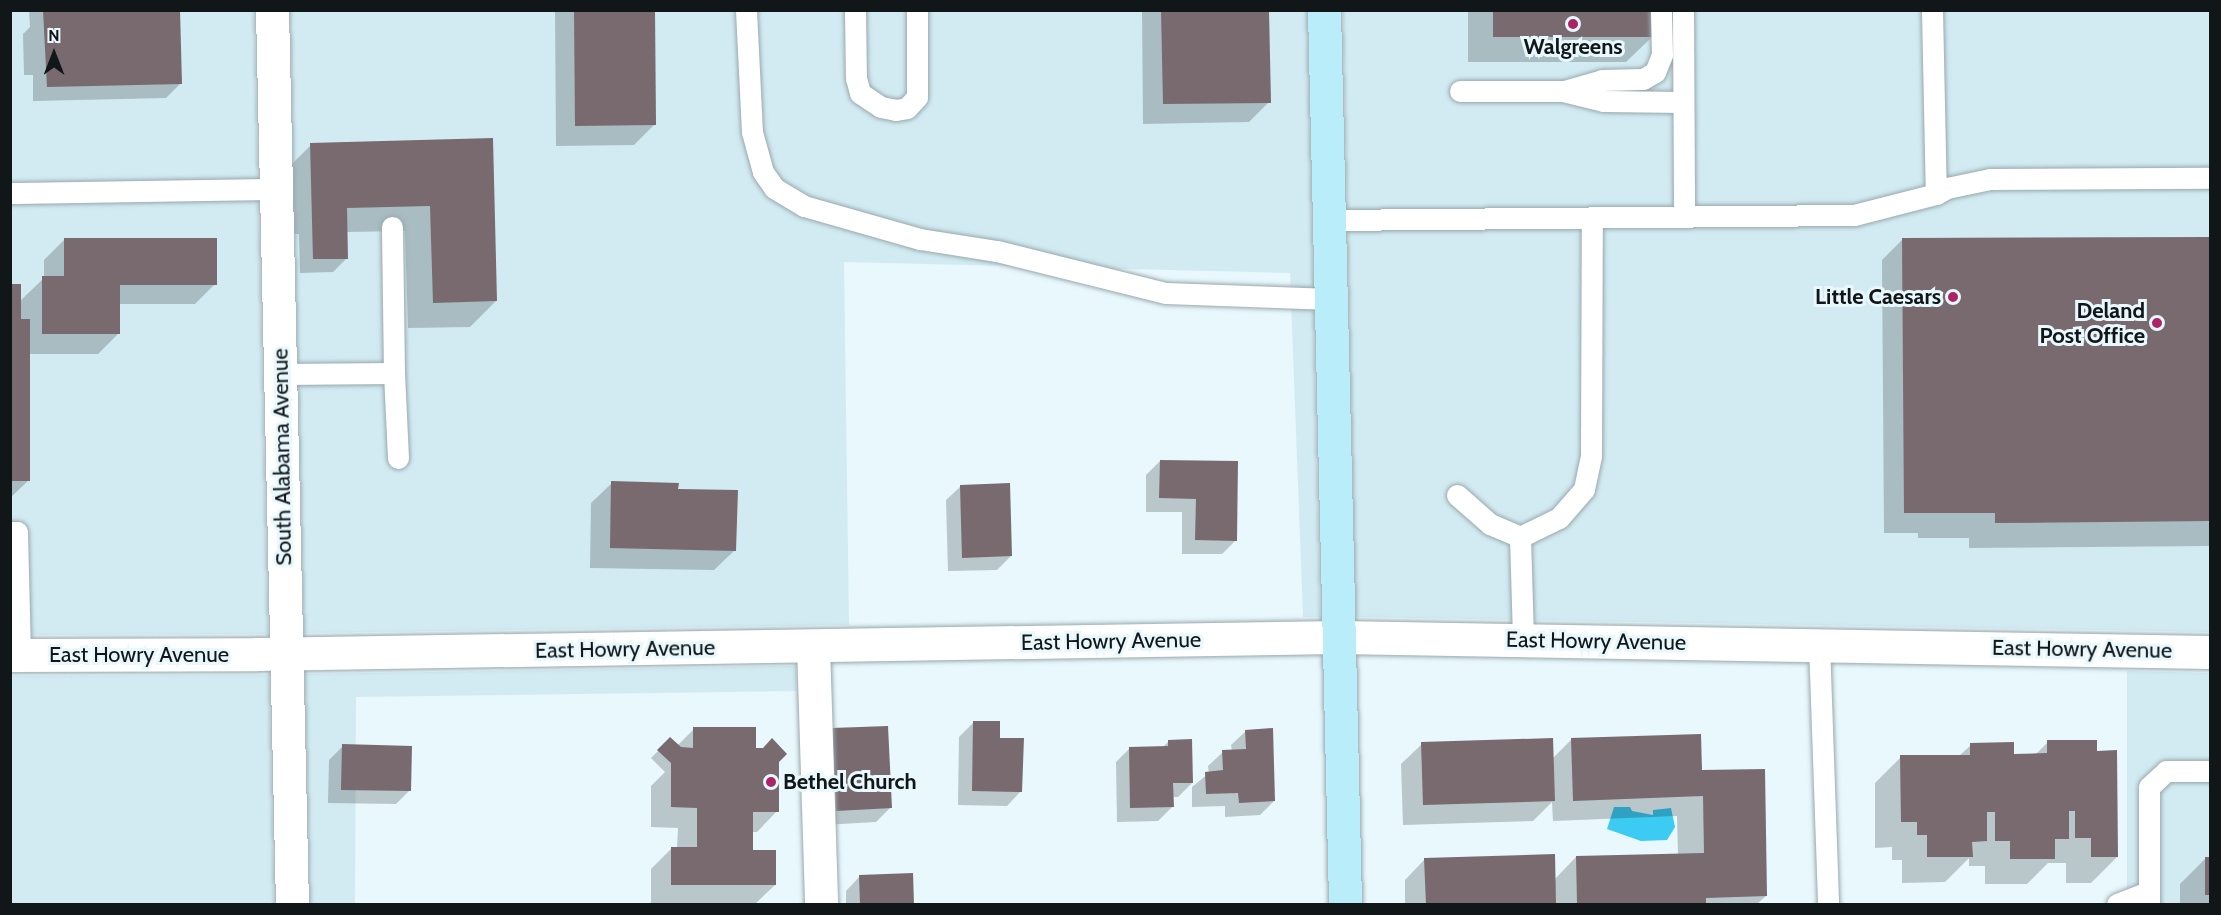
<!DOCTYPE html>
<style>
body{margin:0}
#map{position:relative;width:2221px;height:915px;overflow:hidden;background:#e8f8fd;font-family:Cabin,sans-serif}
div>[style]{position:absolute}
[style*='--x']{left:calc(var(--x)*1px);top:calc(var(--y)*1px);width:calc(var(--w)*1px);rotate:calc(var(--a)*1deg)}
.built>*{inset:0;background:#d2ebf3}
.water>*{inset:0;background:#3ccbf2}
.shadow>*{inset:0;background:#0003}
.building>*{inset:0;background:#786a6f}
.roads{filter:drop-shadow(0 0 2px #99a8ad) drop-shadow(0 0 2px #99a8ad)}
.service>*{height:21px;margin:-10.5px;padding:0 10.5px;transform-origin:10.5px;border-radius:10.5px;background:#fff}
.minor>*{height:33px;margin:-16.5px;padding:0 16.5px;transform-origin:16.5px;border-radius:16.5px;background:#fff}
.tertiary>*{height:33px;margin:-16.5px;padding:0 16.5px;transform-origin:16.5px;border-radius:16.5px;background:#fff}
.secondary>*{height:33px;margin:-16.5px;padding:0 16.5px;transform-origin:16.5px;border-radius:16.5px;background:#b9edf9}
.dots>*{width:16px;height:16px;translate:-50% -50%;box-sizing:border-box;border:3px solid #e8f8fd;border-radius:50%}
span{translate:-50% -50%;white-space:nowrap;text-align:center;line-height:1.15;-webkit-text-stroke:6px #e8f8fd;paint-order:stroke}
.poi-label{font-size:22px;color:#111618;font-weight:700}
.right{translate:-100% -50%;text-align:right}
.left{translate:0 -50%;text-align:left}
.street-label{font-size:22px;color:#111618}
.frame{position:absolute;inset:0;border:12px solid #111618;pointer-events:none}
.north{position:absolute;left:24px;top:24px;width:60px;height:60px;-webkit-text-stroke:4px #e8f8fd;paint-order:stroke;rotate:0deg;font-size:16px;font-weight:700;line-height:24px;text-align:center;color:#111618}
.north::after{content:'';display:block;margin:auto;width:21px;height:27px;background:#111618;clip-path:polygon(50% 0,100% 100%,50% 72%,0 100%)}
</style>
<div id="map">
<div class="built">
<i style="clip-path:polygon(10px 11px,254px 11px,268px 634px,11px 635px)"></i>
<i style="clip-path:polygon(290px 11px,1307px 11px,1320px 617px,1303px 617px,1290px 273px,844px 262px,849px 625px,304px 633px)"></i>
<i style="clip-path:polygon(1343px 11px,2210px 11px,2210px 632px,1356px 617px)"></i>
<i style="clip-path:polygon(796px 666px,796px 691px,356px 697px,355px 904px,310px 904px,305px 674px)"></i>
<i style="clip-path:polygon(2127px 671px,2210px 673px,2210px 904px,2127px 904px)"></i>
<i style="clip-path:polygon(269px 675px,274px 904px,11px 904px,11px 676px)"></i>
</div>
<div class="water">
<i style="clip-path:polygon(1614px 807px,1630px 807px,1632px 811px,1653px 815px,1653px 810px,1671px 808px,1675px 827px,1667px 840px,1641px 841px,1607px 829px)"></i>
</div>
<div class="shadow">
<i style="clip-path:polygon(29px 10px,178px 10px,180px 84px,166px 98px,33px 101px,33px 75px,24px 75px,23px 34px,30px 27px)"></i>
<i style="clip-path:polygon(555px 10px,653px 10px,654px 125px,634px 145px,556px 146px)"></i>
<i style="clip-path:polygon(1142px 10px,1267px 10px,1269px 102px,1249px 122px,1143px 124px)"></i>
<i style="clip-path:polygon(1468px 10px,1652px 10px,1652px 37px,1626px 62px,1468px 62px)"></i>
<i style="clip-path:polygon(491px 140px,496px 301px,470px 327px,408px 328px,405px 231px,346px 232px,347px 258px,333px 272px,300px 273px,299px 234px,287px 234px,285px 171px,311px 145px)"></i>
<i style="clip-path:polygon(2210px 238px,2209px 546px,1969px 548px,1969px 538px,1918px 538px,1918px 533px,1884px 533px,1882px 260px,1902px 240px)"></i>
<i style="clip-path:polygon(64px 240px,215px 284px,195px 304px,118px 304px,118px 334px,98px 354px,29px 354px,29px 480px,10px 498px,10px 285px,20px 301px,44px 278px,44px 260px)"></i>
<i style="clip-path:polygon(1160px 461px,1236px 540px,1222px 554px,1182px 554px,1182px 512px,1146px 512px,1146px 475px)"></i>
<i style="clip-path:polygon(612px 483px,677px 491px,735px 550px,714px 570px,590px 568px,591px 503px)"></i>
<i style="clip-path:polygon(961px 486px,1011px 556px,997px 570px,948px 571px,946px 500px)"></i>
<i style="clip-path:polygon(973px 723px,998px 740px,1021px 791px,1007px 806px,958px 805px,959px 737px)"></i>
<i style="clip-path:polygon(694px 729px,755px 749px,777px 762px,777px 811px,757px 832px,752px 832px,752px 851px,775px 885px,755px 904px,651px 904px,651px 869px,672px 848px,677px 848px,678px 828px,651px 827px,651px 786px,665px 772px,651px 758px,670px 739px,677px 746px)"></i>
<i style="clip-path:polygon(833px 730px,890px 808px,876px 822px,823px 825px,819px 744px)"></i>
<i style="clip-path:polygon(1246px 731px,1274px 801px,1260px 815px,1225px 817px,1225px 806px,1192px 807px,1192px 787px,1209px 773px,1208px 766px,1223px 752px,1232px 751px,1231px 745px)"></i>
<i style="clip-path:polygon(1571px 740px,1701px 774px,1766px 896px,1757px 904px,1405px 904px,1405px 880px,1425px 859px,1554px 880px,1576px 857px,1678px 855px,1677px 816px,1553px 821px,1552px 802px,1533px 821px,1403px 825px,1401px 764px,1422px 744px,1552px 759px)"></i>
<i style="clip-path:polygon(1169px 741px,1192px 783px,1178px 797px,1172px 797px,1172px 807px,1158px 821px,1117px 822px,1116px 762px,1130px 748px,1162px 748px)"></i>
<i style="clip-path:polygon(2048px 742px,2117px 857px,2091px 883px,2066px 883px,2066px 863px,2048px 863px,2027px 884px,1985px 884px,1985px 866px,1969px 866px,1969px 858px,1945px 882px,1902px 883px,1902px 860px,1892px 860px,1892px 847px,1875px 848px,1875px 783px,1901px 757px,1959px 756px,1971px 745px,2013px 755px,2035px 755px)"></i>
<i style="clip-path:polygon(343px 746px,410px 790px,396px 804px,328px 803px,329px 760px)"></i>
<i style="clip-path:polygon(2206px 858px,2210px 858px,2210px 904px,2180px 904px,2180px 884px)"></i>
<i style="clip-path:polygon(911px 875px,912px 904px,846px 904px,846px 891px,860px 876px)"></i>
</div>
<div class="building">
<i style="clip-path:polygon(43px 10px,180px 10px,182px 84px,47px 87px)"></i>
<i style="clip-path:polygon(574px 10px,655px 10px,656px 125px,575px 126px)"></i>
<i style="clip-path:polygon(1161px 10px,1269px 10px,1271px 103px,1163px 104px)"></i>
<i style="clip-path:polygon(1493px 10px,1654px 10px,1654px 37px,1493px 37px)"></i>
<i style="clip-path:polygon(493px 138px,497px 301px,433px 303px,430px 206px,347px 208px,348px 259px,313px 259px,310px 143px)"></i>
<i style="clip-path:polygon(2210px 237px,2210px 521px,1995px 523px,1995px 513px,1904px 513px,1902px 238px)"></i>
<i style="clip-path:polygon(64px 238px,217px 238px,217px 285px,120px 285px,120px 334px,42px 334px,42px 276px,64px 276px)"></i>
<i style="clip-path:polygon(10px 284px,21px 284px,21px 319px,30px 319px,30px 481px,10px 481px)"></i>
<i style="clip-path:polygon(1160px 460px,1238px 461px,1237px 541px,1195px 540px,1196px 499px,1159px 498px)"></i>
<i style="clip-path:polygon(611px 481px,679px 483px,678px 489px,738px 490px,736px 551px,610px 548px)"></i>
<i style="clip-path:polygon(1010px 483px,1012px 556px,962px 558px,960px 485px)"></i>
<i style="clip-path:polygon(973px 721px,1000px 721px,1000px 738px,1024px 738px,1022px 792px,972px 791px)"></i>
<i style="clip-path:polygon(888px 726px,892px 808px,836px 811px,832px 728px)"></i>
<i style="clip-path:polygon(693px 727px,756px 727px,756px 748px,763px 748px,772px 738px,787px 754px,779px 762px,779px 812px,753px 812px,753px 850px,776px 850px,776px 885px,671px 885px,671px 847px,697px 847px,697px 808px,671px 807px,671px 763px,657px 750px,670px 737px,681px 747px,693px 748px)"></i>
<i style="clip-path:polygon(1273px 728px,1275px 801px,1239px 803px,1238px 793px,1206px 794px,1205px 772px,1223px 770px,1222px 750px,1246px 749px,1245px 730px)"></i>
<i style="clip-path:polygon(1701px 734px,1702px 770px,1765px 769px,1767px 896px,1706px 898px,1706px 904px,1577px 904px,1576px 856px,1704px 853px,1703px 796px,1573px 801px,1571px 738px)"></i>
<i style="clip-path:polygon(1553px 738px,1555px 801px,1423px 805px,1421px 742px)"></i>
<i style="clip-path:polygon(1192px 739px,1193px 783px,1173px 783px,1174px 807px,1130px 808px,1129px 747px,1168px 746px,1168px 740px)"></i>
<i style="clip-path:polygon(2047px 740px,2097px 740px,2097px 751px,2117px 750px,2118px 857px,2091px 857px,2091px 838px,2075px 838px,2075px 811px,2069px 811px,2069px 839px,2055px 839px,2055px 859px,2010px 859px,2010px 841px,1995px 841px,1995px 812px,1987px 812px,1987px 841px,1972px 842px,1973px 857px,1927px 857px,1927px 835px,1917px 835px,1917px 822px,1901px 822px,1900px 755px,1970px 755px,1970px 743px,2014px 742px,2014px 754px,2047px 753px)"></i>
<i style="clip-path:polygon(342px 744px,412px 746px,411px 791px,341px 790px)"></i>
<i style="clip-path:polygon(1555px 854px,1556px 904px,1426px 904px,1424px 858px)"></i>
<i style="clip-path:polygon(2205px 857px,2210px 857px,2210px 895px,2205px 895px)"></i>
<i style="clip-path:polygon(913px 873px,914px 904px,860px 904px,859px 875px)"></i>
</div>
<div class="roads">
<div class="service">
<i style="--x:746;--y:10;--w:122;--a:87.2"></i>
<i style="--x:752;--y:132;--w:41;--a:74.6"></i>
<i style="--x:763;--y:172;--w:19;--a:55"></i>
<i style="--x:774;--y:188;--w:35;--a:31"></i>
<i style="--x:804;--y:206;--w:121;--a:15.9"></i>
<i style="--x:920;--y:239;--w:78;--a:8.9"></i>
<i style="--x:997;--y:251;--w:174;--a:14"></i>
<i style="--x:1166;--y:293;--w:165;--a:2.1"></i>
<i style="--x:855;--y:10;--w:68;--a:89.2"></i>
<i style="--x:856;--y:78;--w:16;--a:75"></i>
<i style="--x:860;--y:93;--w:25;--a:34"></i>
<i style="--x:881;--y:107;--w:15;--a:11"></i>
<i style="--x:896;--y:110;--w:11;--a:-10"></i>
<i style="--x:907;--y:108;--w:15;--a:-48"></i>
<i style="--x:917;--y:97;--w:87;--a:-90"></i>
<i style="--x:1683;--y:10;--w:207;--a:89.7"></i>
<i style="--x:1932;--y:10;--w:184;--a:88.8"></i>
<i style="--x:1460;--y:91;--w:103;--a:0"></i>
<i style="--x:1563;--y:91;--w:41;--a:14"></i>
<i style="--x:1603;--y:101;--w:80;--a:0.7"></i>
<i style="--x:1564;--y:91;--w:40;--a:-16"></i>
<i style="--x:1602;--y:80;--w:41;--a:-1.4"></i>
<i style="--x:1643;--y:79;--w:14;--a:-30"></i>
<i style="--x:1655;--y:72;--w:18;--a:-68"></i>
<i style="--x:1662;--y:55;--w:45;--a:-91.3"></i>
<i style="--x:10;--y:193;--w:264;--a:-0.9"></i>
<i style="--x:1329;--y:220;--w:525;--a:-0.55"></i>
<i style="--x:1854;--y:215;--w:85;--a:-14.4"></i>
<i style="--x:1936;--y:194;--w:13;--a:-29"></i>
<i style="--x:1947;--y:188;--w:44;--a:-11.8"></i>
<i style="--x:1990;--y:179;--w:220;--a:-0.3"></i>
<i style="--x:394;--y:373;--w:85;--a:87.3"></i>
<i style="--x:280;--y:374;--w:114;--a:-0.5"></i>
<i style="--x:394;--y:373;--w:146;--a:-90.8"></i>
<i style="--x:1457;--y:495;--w:44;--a:41.3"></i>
<i style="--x:1490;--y:524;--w:33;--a:23"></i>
<i style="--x:1520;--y:537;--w:43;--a:-26"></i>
<i style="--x:1559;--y:518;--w:38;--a:-49"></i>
<i style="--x:1584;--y:489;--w:35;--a:-78"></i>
<i style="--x:1591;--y:455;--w:238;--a:-89.8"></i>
<i style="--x:10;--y:532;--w:7;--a:0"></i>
<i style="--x:17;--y:532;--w:123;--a:88.6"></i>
<i style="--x:1520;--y:537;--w:103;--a:88.3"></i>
<i style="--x:1819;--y:643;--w:261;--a:88"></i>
<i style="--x:2117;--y:904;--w:33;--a:-21"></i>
<i style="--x:2149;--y:904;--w:117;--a:-90"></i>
<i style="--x:2149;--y:787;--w:23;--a:-43"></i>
<i style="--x:2166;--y:771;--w:44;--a:0"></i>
</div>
<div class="minor">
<i style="--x:813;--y:646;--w:258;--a:88.2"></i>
</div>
<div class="tertiary">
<i style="--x:272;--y:10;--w:894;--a:88.72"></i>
<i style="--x:10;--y:655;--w:247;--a:-0.2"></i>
<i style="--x:257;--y:654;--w:1081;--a:-0.9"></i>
<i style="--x:1338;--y:637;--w:872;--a:0.99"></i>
</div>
<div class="secondary">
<i style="--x:1324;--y:10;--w:894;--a:88.65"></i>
</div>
</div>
<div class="dots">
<i style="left:1573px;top:24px;background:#ad2466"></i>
<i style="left:1953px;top:297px;background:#ad2466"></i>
<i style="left:2157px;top:323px;background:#ad2466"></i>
<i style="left:771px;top:782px;background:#ad2466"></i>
</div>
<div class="poi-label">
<span style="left:1573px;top:47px">Walgreens</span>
<span class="right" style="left:1941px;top:297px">Little Caesars</span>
<span class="right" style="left:2145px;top:323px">Deland<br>Post Office</span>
<span class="left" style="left:783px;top:782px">Bethel Church</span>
</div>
<div class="street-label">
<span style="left:282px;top:457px;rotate:-91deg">South Alabama Avenue</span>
<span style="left:1111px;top:641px;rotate:-1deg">East Howry Avenue</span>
<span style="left:1596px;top:641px;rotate:1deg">East Howry Avenue</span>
<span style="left:625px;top:649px;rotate:-1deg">East Howry Avenue</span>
<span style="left:2082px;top:649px;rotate:1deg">East Howry Avenue</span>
<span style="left:139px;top:655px">East Howry Avenue</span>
</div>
<div class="frame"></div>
<div class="north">N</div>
</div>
